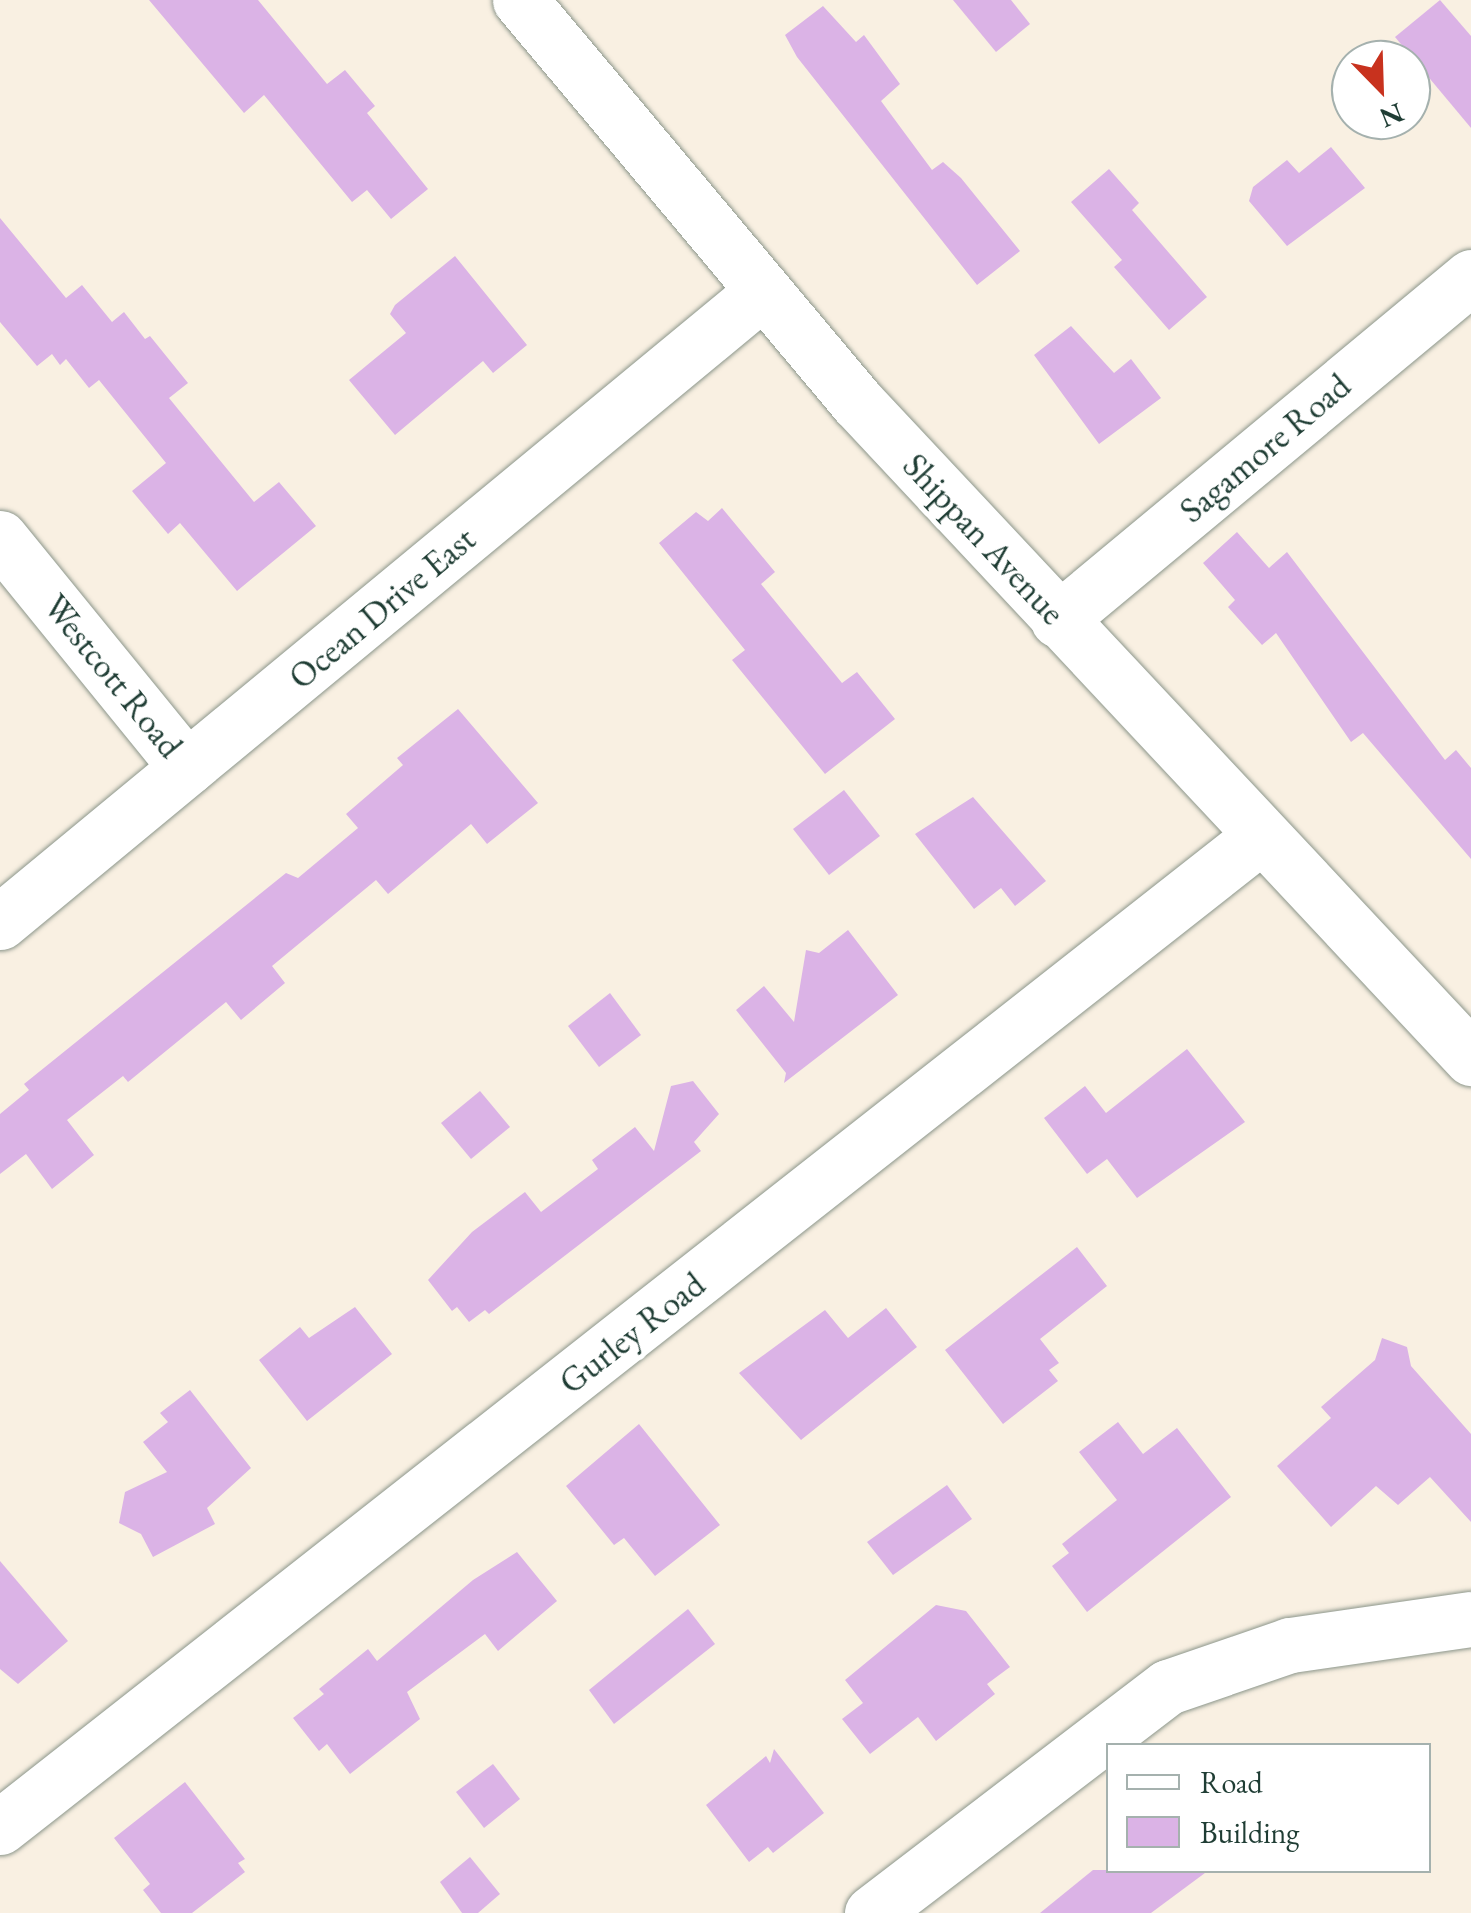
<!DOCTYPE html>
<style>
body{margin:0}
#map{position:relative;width:1471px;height:1913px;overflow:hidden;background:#f9f0e2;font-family:"EB Garamond",serif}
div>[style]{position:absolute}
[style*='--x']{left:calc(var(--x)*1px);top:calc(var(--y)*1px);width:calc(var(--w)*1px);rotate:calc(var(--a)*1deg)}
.building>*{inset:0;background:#dbb3e6}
.roads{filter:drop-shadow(0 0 2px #8c968b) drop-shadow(0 0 2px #8c968b)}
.minor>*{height:55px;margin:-27.5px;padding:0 27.5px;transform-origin:27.5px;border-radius:27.5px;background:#fff}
span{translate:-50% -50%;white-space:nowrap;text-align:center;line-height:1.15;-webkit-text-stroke:10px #fff;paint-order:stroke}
.street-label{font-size:35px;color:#1f3d34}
.legend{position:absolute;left:1106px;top:1743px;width:325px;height:130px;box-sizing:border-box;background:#fff;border:2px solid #a5b1ae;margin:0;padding:12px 18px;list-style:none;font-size:30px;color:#1f3d34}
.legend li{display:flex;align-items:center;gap:20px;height:50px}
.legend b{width:50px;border:2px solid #a5b1ae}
.north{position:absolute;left:1331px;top:40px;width:100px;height:100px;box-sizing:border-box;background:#fff;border:2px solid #a5b1ae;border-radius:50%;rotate:157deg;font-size:28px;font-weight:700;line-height:40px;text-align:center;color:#1f3d34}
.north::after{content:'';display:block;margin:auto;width:35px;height:45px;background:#c8321e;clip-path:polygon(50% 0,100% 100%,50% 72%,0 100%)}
</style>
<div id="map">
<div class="building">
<i style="clip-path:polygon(149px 0,258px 0,327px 84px,345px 70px,375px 106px,367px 113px,428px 189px,391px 219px,367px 190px,352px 202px,264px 95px,244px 113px)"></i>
<i style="clip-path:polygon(953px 0,1011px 0,1030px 24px,996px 52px)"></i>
<i style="clip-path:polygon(1440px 0,1471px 36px,1471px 128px,1395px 37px)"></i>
<i style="clip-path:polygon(823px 6px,856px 42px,864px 35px,900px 84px,881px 101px,932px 170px,943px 162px,961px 178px,1020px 251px,977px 285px,797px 57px,785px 35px)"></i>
<i style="clip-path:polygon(1331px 147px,1365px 188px,1287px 246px,1249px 201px,1253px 187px,1287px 160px,1299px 173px)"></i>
<i style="clip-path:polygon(1109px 169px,1139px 203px,1132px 210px,1207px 297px,1169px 330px,1114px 267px,1122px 260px,1071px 202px)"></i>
<i style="clip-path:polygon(0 218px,66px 298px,82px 285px,112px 322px,124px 312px,145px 339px,150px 336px,188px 383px,169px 398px,254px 502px,279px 482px,316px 526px,237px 591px,180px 523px,168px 534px,132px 491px,166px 463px,99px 380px,89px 388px,66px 359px,60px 365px,52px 354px,37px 366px,0 322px)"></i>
<i style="clip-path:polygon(455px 256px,527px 345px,493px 373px,483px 361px,395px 435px,349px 380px,406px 333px,390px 314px,395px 305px)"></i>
<i style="clip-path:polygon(1071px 326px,1114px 373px,1131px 359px,1161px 398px,1099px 444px,1034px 355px)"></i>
<i style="clip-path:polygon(722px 508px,775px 572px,761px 584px,842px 683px,857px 672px,895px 719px,825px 774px,732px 660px,745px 650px,659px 543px,696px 512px,708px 521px)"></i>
<i style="clip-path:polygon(1237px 532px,1269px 568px,1287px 552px,1445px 760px,1456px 750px,1471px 768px,1471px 859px,1363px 733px,1351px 742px,1276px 633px,1262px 645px,1228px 607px,1235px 600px,1203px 563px)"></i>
<i style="clip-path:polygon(458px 709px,538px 803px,487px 844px,471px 824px,388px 894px,376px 880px,272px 966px,285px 983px,241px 1020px,226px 1002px,128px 1082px,123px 1076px,67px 1120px,94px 1155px,52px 1189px,26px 1154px,0 1174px,0 1114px,29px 1090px,24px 1084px,286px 873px,298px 878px,358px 828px,346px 814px,403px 765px,397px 758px)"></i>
<i style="clip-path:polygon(844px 790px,880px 836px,829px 875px,793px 829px)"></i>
<i style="clip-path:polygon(973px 797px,1046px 881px,1015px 906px,1001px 888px,974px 909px,915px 834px)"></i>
<i style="clip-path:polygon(848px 930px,898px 995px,784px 1083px,786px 1073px,736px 1010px,764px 986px,794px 1022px,806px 950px,819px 953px)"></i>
<i style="clip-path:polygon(610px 993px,641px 1035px,599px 1067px,568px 1026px)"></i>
<i style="clip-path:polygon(1187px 1049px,1245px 1122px,1137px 1198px,1107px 1159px,1087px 1174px,1044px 1118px,1085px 1086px,1106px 1113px)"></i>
<i style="clip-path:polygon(693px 1081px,719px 1114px,694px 1142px,701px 1151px,489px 1314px,485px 1310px,469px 1322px,457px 1307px,452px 1311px,428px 1280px,472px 1232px,525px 1192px,541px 1212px,598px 1169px,592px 1160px,635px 1127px,654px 1151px,671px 1086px)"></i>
<i style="clip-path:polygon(480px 1091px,510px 1127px,471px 1159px,441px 1123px)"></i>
<i style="clip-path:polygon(1077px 1247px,1107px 1286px,1040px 1339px,1059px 1363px,1049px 1370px,1058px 1381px,1003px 1424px,945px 1350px)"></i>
<i style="clip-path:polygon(355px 1307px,392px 1354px,307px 1421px,259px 1360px,300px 1327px,309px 1338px)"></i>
<i style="clip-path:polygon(886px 1308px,917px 1347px,801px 1440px,739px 1373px,825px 1310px,848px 1338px)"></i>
<i style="clip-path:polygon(1382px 1338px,1407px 1347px,1411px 1366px,1471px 1434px,1471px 1522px,1430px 1477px,1398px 1505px,1376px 1486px,1331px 1527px,1277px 1466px,1331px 1418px,1321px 1407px,1375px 1360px)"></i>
<i style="clip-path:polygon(190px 1390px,251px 1468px,207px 1508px,215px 1524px,153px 1557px,141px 1534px,119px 1523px,125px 1492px,167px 1472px,143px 1442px,168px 1422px,160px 1413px)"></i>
<i style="clip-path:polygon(1118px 1422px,1143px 1454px,1177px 1428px,1231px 1497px,1087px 1612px,1052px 1566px,1069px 1553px,1062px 1544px,1117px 1500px,1079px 1452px)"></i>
<i style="clip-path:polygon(639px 1424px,720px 1525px,655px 1576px,624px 1538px,614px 1545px,566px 1486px)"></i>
<i style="clip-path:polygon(947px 1485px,972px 1519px,893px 1575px,867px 1542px)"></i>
<i style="clip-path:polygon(517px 1552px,557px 1601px,498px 1651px,485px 1634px,407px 1692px,420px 1719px,350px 1774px,327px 1744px,319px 1751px,293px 1718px,324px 1694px,319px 1689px,368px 1649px,377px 1661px,473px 1580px)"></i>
<i style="clip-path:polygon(0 1561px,68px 1641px,18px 1684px,0 1669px)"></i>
<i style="clip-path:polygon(936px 1605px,966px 1611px,1010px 1667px,987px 1684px,995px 1694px,936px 1741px,918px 1717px,870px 1754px,842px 1719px,863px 1703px,845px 1680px)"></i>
<i style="clip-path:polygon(688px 1609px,715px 1644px,614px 1724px,589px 1690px)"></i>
<i style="clip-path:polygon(774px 1749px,824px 1813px,773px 1853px,768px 1847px,749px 1862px,706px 1805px,766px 1756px,770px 1763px)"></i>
<i style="clip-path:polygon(493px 1764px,520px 1799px,484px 1828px,456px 1792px)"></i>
<i style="clip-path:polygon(185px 1782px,245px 1859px,238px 1863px,245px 1872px,192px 1913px,161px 1913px,143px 1890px,150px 1884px,114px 1838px)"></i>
<i style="clip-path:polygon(470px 1857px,500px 1894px,478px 1913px,462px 1913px,440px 1882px)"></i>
<i style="clip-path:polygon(1093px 1870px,1209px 1870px,1151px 1913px,1040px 1913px)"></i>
</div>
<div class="roads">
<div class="minor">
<i style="--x:520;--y:0;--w:525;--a:50.03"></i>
<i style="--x:857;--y:402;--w:899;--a:46.89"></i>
<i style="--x:0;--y:538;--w:296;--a:50.9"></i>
<i style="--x:1058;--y:620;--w:537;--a:-39.71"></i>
<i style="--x:0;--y:922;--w:989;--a:-39.58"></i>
<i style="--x:0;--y:1827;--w:1604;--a:-38.16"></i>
<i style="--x:872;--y:1913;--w:372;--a:-37.4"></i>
<i style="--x:1168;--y:1687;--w:129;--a:-19"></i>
<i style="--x:1290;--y:1645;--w:183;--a:-8.2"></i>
</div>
</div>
<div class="street-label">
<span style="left:1265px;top:448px;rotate:-40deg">Sagamore Road</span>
<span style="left:984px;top:539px;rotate:47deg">Shippan Avenue</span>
<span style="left:382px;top:608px;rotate:-40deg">Ocean Drive East</span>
<span style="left:113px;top:676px;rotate:51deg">Westcott Road</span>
<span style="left:632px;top:1333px;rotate:-38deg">Gurley Road</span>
</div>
<ul class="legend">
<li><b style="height:12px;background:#fff"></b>Road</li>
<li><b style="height:28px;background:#dbb3e6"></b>Building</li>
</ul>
<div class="north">N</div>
</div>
